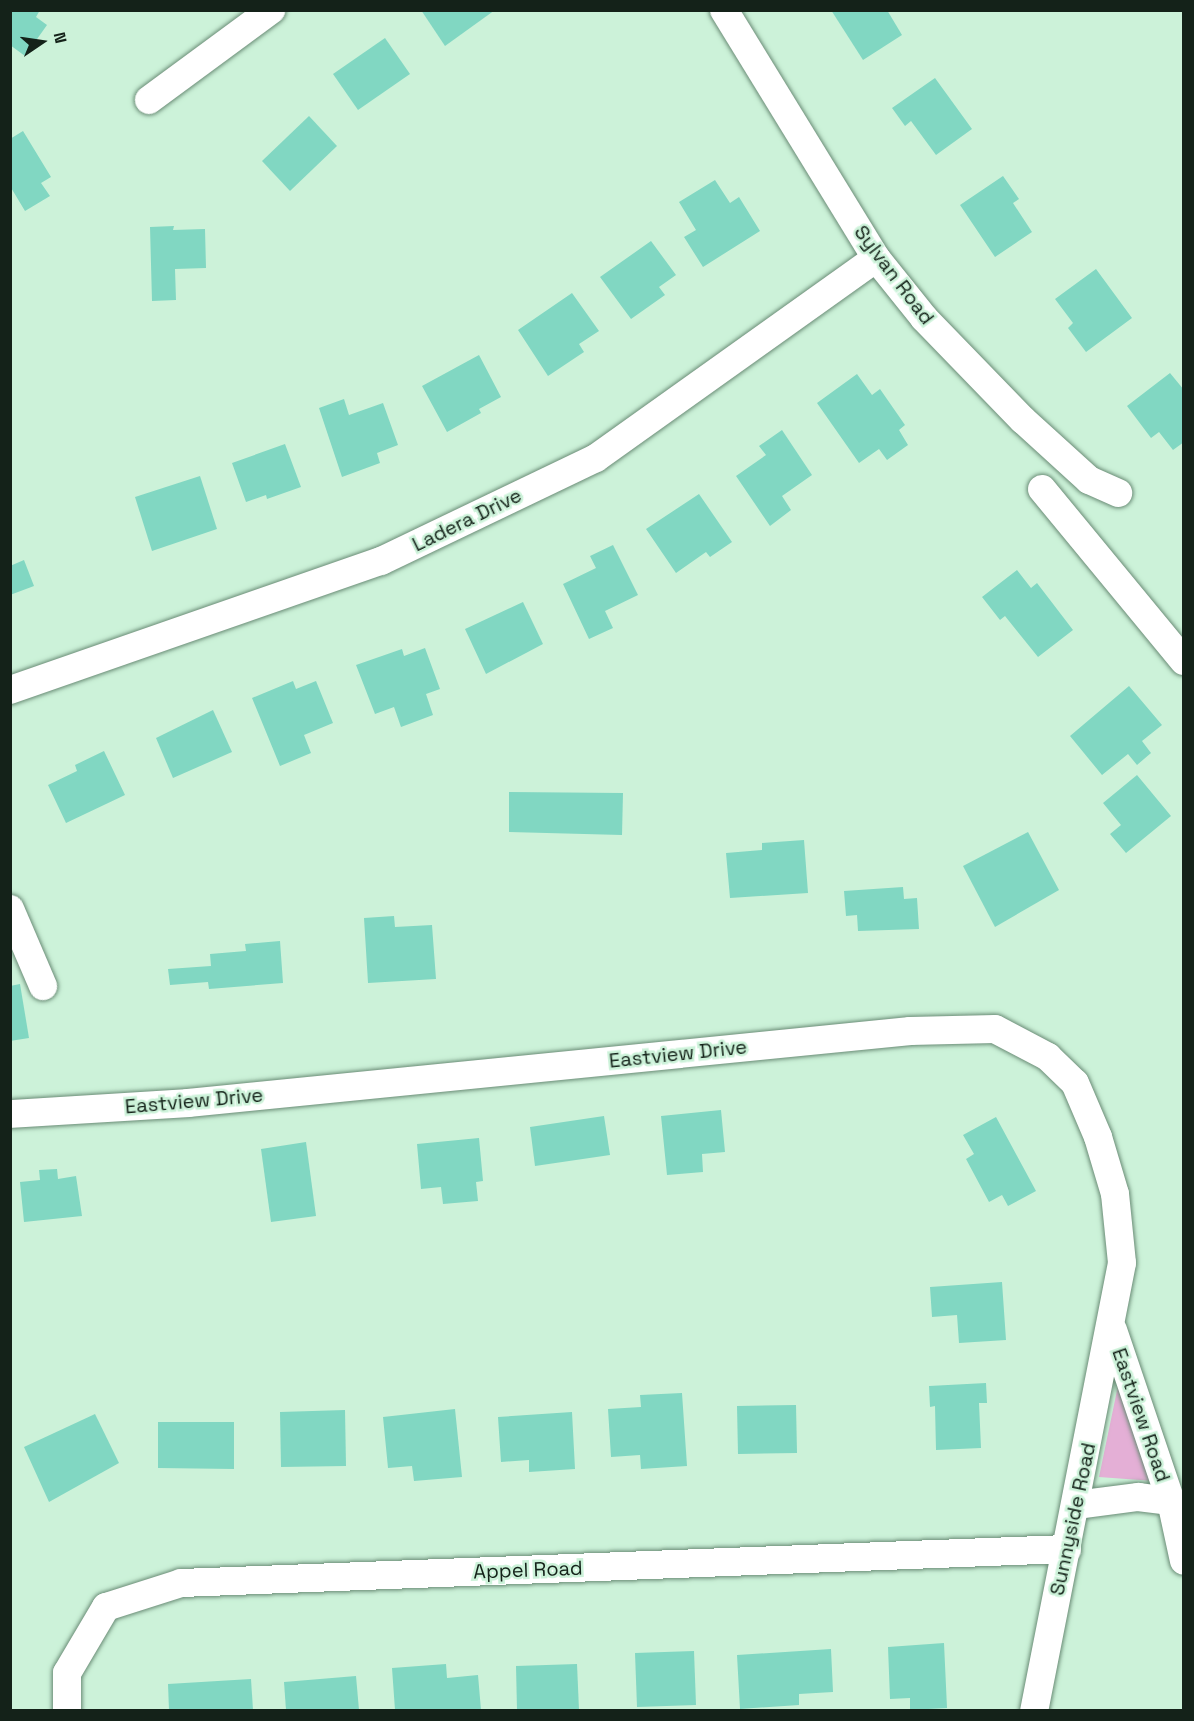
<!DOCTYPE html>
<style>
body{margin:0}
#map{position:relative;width:1194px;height:1721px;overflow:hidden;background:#ccf2d9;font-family:"Space Grotesk",sans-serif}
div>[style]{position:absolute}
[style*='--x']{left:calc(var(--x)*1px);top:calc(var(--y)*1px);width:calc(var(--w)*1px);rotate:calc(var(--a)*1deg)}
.green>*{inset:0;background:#e4afd6}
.building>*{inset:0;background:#81d7c2}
.roads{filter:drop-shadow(0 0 2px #6a8c76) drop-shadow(0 0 2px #6a8c76)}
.street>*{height:28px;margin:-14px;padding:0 14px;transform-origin:14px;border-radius:14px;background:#fff}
span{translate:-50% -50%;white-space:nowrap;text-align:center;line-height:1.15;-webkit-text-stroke:5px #ccf2d9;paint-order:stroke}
.street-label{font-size:20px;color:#142219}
.frame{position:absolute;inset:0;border:12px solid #142219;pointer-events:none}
.north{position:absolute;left:12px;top:12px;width:60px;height:60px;-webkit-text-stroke:4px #ccf2d9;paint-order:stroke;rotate:77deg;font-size:16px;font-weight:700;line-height:24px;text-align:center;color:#142219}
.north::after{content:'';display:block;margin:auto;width:21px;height:27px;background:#142219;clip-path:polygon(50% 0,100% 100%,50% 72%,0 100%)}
</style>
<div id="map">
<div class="green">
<i style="clip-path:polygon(1120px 1376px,1154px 1481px,1099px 1477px)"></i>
</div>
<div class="building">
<i style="clip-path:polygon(10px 10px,40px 10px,36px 17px,47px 25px,25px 56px,10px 45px)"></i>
<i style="clip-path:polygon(421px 10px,495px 10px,445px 46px)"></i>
<i style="clip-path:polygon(831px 10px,887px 10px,902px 35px,863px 60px)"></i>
<i style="clip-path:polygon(385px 38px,410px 74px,358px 110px,333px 74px)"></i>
<i style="clip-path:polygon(935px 78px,972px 129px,936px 155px,911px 121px,905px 126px,892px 108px)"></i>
<i style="clip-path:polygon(309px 116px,337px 146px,290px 191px,262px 161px)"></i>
<i style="clip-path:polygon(23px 131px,51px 177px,41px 183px,50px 196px,25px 211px,10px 186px,10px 139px)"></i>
<i style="clip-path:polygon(1003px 176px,1019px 199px,1013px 203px,1032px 232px,995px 257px,960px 205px)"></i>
<i style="clip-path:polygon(715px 180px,730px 203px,739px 197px,760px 231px,703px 267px,684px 237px,696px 230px,679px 202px)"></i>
<i style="clip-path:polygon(174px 226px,173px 230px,205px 229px,206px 268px,175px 269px,176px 300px,152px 301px,150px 227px)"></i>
<i style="clip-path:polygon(651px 241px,676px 275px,659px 287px,665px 295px,631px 319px,600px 277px)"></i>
<i style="clip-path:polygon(1096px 269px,1132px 318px,1086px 352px,1068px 328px,1073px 323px,1055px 299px)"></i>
<i style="clip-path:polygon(572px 293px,599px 331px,579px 344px,584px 352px,548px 376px,518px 330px)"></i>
<i style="clip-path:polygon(479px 355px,501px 397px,479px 409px,481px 413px,447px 432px,422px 386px)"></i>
<i style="clip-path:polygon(1170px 373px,1184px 390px,1184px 442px,1173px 450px,1159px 432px,1151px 438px,1127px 406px)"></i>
<i style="clip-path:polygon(857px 374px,872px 395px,880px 389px,905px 425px,899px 430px,908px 445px,887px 460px,879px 449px,859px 463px,817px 403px)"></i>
<i style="clip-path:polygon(344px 399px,349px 415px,383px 403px,398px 445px,377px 453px,380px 463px,342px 477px,319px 408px)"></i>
<i style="clip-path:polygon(782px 430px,812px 475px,782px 496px,791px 510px,770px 526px,736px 476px,766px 455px,759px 446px)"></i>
<i style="clip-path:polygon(285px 444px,301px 487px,267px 499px,266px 495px,246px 502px,232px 463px)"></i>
<i style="clip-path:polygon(200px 476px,217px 529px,152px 551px,135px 497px)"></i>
<i style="clip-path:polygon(699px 494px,732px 542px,710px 557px,706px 552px,676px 573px,646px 529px)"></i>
<i style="clip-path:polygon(613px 545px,638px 595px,605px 611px,613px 628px,589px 639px,563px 584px,596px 568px,590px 556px)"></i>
<i style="clip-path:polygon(24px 560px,34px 586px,10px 595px,10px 566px)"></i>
<i style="clip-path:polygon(1017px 570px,1031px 588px,1037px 583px,1073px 630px,1038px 657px,1005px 616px,1000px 620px,982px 597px)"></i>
<i style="clip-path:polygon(523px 602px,543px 644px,486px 674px,465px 629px)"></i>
<i style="clip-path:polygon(425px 648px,440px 689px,426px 694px,433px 715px,401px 727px,394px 707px,375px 714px,356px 665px,402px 649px,404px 656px)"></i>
<i style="clip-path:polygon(293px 681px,296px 689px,316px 681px,333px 723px,304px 735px,311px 753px,280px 766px,252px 698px)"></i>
<i style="clip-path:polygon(1129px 686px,1162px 725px,1142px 741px,1151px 753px,1137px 765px,1128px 754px,1102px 775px,1070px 736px)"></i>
<i style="clip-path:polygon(213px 710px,232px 752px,173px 778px,156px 738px)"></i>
<i style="clip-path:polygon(104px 751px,125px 795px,66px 823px,48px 785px,77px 771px,75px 765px)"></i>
<i style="clip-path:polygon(1137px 775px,1171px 816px,1126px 853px,1110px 834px,1121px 825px,1103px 803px)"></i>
<i style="clip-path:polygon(509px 792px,623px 793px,622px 835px,509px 832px)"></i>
<i style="clip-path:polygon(1028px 832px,1059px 890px,995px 927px,963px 866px)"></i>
<i style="clip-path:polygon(804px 840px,808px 893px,730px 898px,726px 853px,762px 850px,762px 843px)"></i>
<i style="clip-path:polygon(903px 887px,904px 899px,917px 898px,919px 929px,858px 931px,857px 915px,846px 916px,844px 891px)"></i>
<i style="clip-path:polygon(394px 916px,395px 927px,432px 925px,436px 979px,368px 983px,364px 918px)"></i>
<i style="clip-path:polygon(280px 941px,283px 983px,209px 989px,208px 982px,170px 985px,168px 969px,211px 966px,210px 954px,246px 951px,245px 944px)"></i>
<i style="clip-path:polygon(20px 984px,29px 1038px,10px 1041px,10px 986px)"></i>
<i style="clip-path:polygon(721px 1110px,725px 1152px,702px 1154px,703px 1172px,667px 1175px,661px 1116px)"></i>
<i style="clip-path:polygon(604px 1116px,610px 1155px,535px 1166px,530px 1127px)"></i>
<i style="clip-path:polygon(996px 1117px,1036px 1191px,1008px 1206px,1002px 1195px,989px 1202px,966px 1159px,974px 1154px,963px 1135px)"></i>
<i style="clip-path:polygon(479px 1138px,483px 1181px,476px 1182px,478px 1201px,443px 1204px,441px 1187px,421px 1189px,417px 1144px)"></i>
<i style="clip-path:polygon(306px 1142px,316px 1216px,271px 1222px,261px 1149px)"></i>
<i style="clip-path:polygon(57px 1169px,58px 1179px,76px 1176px,82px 1216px,24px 1222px,20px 1182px,40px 1180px,39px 1170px)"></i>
<i style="clip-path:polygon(1002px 1282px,1006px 1340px,959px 1343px,957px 1315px,932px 1317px,930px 1287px)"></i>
<i style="clip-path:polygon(986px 1383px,987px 1403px,979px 1403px,981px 1448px,936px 1450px,935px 1406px,930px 1407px,929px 1386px)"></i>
<i style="clip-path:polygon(682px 1393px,687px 1466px,641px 1469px,640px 1455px,611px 1457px,608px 1409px,641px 1407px,640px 1395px)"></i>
<i style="clip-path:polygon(796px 1405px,797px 1453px,738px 1454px,737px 1406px)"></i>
<i style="clip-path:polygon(455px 1409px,462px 1477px,414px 1481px,412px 1466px,388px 1468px,383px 1417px)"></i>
<i style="clip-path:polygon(345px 1410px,346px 1466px,281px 1467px,280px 1412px)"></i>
<i style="clip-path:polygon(572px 1412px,575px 1469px,529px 1472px,529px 1460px,501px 1462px,498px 1417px)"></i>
<i style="clip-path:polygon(95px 1414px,119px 1463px,49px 1502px,24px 1447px)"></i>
<i style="clip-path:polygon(158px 1422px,234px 1422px,234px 1469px,158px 1468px)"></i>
<i style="clip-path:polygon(944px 1643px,947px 1708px,910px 1710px,910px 1698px,890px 1699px,888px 1647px)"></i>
<i style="clip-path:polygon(831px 1649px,833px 1692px,799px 1694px,799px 1705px,740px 1709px,737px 1655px)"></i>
<i style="clip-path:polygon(694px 1651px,696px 1705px,637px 1707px,635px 1653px)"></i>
<i style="clip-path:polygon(446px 1664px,447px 1678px,478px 1675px,481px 1710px,395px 1710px,392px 1668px)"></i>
<i style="clip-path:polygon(577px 1664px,579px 1710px,517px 1710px,516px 1666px)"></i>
<i style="clip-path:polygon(356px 1676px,359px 1710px,286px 1710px,284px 1682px)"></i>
<i style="clip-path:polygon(251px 1679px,253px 1710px,169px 1710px,168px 1684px)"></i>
</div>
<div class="roads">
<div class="street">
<i style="--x:724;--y:10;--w:291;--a:58.5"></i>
<i style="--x:876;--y:258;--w:77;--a:51.3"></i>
<i style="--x:924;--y:318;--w:142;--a:45.9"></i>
<i style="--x:1023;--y:420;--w:89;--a:42.3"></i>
<i style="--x:1089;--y:480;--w:32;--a:24"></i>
<i style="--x:149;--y:100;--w:152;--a:-36.4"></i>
<i style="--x:1042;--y:489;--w:223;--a:50.5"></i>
<i style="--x:10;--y:690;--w:393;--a:-19.2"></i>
<i style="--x:381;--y:561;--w:238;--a:-25.6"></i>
<i style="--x:596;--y:458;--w:344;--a:-35.5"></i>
<i style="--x:10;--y:909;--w:84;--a:66.8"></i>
<i style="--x:10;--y:1114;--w:178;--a:-3.5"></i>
<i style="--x:188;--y:1103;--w:726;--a:-5.69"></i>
<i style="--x:910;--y:1031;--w:85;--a:-1.3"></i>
<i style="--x:995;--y:1029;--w:60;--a:27.8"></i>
<i style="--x:1048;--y:1057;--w:37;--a:44"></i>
<i style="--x:1075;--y:1083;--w:59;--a:66.9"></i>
<i style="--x:1098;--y:1137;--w:59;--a:73.4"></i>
<i style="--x:1115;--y:1194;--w:69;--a:84.2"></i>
<i style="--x:1122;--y:1263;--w:456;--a:101.1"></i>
<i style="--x:1113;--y:1330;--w:181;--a:71.3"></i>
<i style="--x:1171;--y:1501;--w:61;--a:77.8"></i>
<i style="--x:1076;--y:1505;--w:63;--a:-7.4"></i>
<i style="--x:1138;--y:1497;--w:33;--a:7"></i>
<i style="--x:67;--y:1710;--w:37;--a:-90"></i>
<i style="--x:67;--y:1673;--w:77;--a:-59.4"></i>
<i style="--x:106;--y:1607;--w:79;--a:-17.7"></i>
<i style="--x:181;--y:1583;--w:887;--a:-2.2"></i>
</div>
</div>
<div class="street-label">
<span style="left:894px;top:275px;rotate:53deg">Sylvan Road</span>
<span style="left:467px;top:520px;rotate:-26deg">Ladera Drive</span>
<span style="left:678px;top:1054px;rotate:-6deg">Eastview Drive</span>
<span style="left:194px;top:1101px;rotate:-5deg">Eastview Drive</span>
<span style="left:1141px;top:1415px;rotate:71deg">Eastview Road</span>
<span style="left:1073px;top:1519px;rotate:-78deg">Sunnyside Road</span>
<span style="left:528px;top:1570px;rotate:-2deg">Appel Road</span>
</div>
<div class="frame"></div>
<div class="north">N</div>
</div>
